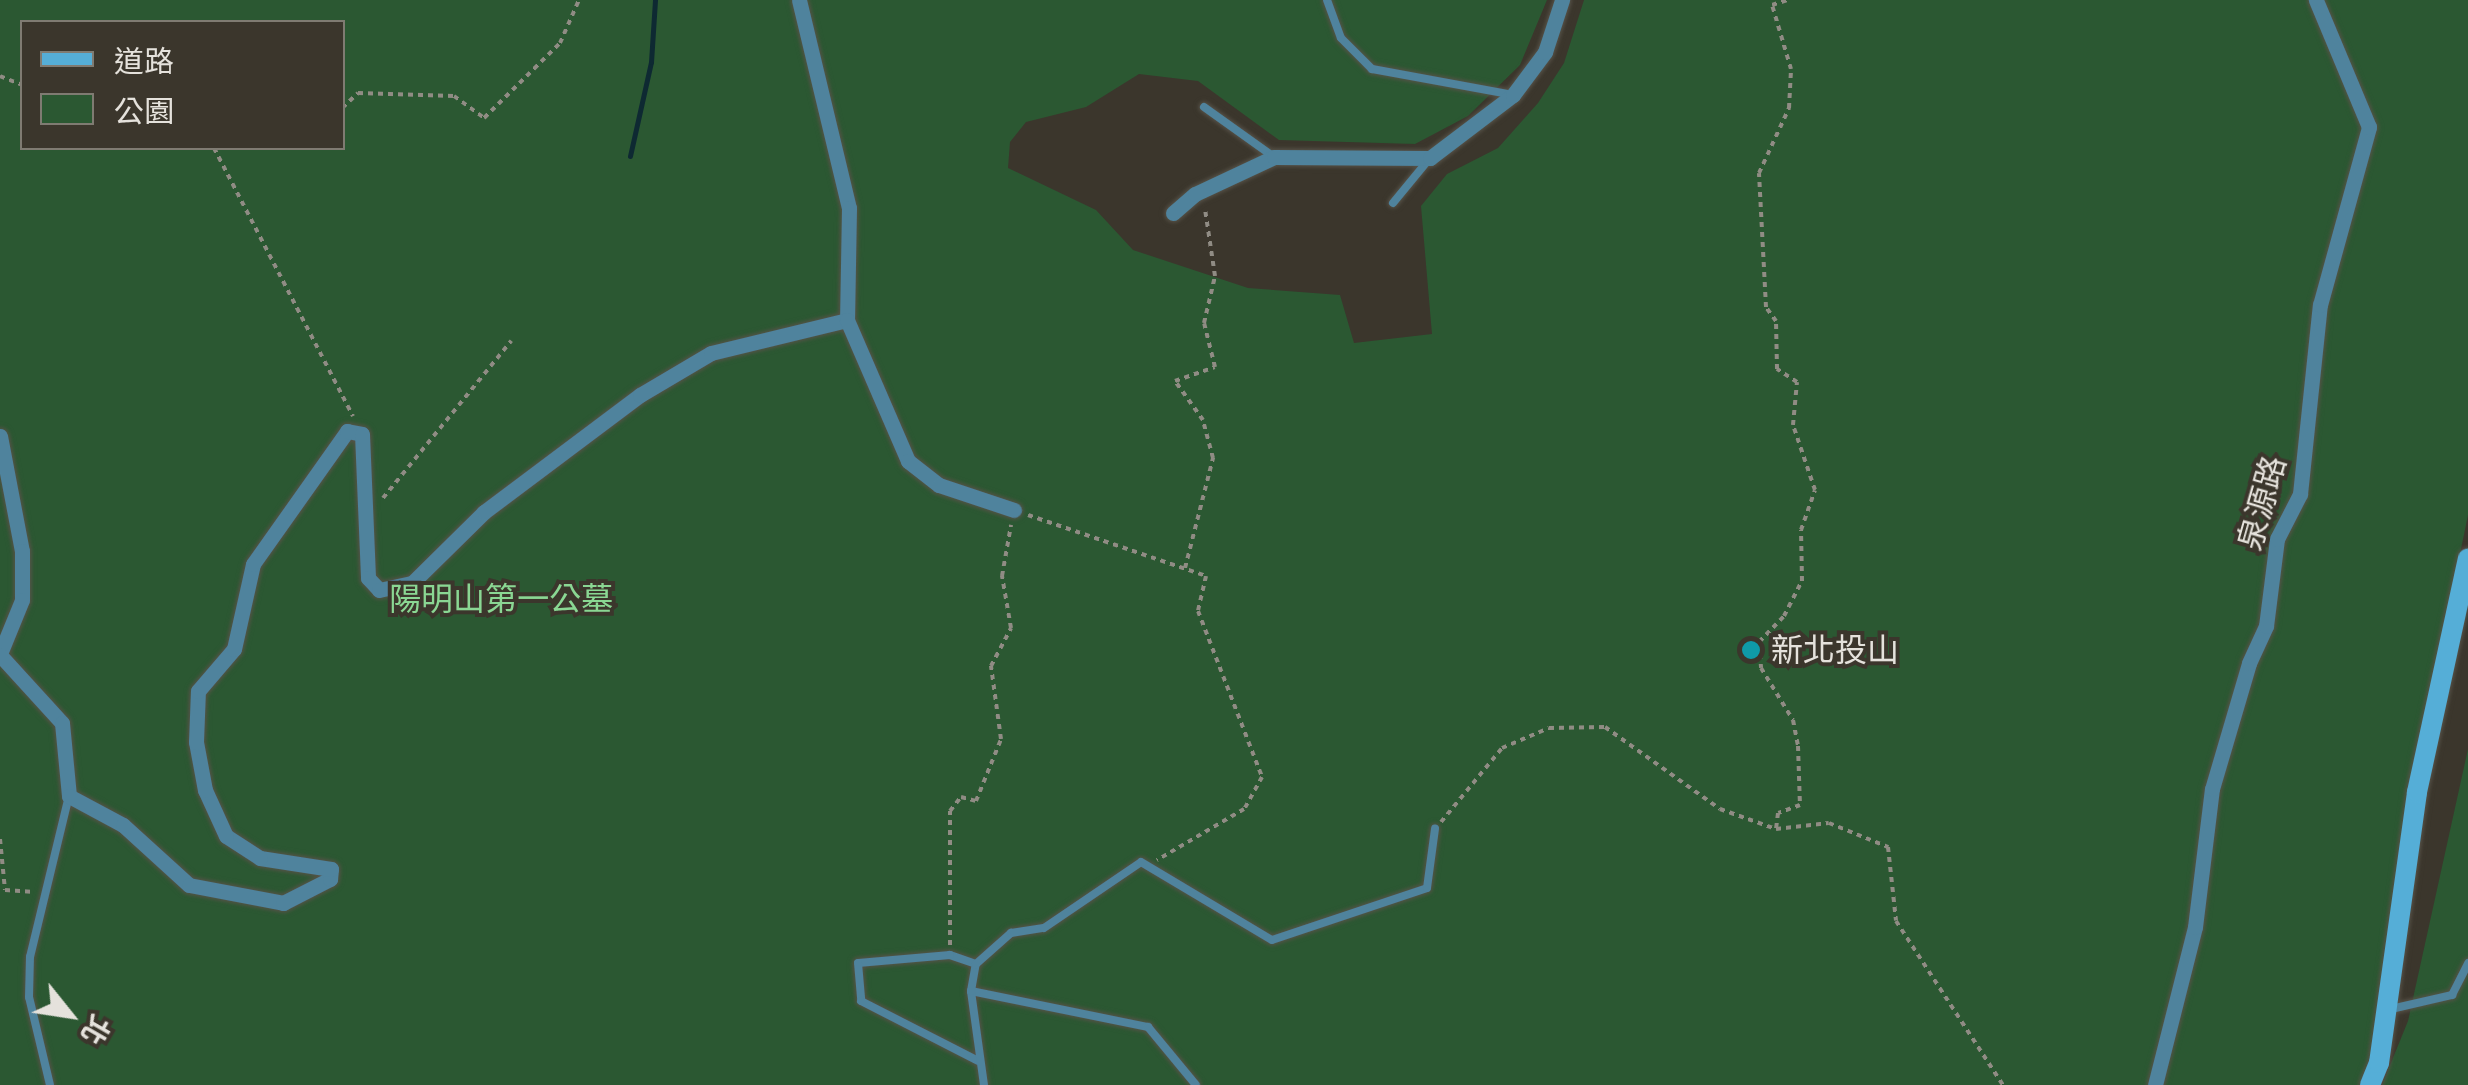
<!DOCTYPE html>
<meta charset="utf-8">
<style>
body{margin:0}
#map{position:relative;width:2468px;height:1085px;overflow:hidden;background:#3b362c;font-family:"Space Grotesk","Noto Sans TC",sans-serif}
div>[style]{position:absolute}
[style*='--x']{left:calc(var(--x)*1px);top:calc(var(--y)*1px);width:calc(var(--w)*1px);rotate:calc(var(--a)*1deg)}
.green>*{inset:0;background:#2b5832}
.stream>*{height:5px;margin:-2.5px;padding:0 2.5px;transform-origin:2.5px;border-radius:2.5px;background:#0e2932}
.path>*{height:4px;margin-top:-2px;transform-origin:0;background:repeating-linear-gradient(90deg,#908c84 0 5px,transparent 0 10px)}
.roads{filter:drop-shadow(0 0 2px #565248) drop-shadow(0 0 2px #565248)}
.lane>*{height:8px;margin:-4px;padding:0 4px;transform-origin:4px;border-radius:4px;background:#4f839d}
.street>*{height:15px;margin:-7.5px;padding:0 7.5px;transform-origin:7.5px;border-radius:7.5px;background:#4f839d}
.secondary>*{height:20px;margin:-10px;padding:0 10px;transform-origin:10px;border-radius:10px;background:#55aed7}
.dots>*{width:28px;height:28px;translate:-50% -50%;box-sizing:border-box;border:5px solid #3b362c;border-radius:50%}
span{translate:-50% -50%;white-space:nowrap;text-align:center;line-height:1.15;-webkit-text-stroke:8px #3b362c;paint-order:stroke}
.street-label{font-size:32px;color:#e5e2dc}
.park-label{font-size:32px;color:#8ad793}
.poi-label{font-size:32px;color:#e5e2dc}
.left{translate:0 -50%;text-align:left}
.legend{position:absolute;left:20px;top:20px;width:325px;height:130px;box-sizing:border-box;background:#3b362c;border:2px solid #7f7b72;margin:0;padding:12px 18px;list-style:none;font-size:30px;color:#e5e2dc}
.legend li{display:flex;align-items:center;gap:20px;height:50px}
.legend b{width:50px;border:2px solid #7f7b72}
.north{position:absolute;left:20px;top:965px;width:100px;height:100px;-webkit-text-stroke:8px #3b362c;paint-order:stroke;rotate:120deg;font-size:28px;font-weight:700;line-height:40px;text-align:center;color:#e5e2dc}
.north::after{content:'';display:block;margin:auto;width:35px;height:45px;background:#e5e2dc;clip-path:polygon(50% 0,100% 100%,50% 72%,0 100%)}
</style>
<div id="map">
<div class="green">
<i style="clip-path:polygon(evenodd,0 0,1547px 0,1520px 65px,1468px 116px,1415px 144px,1279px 140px,1198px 81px,1139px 74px,1086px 107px,1026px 122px,1010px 142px,1008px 168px,1096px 210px,1133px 250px,1248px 288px,1340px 295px,1354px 343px,1432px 334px,1421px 206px,1447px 174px,1498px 148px,1538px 103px,1564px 63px,1584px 0,2468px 0,2468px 515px,2421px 743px,2371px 1065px,2362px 1085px,0 1085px,0 0,22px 22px,342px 22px,342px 148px,22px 148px,22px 22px)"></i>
<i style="clip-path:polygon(2468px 749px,2468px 1085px,2382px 1085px,2408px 1021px)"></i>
</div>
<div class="stream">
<i style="--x:630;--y:156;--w:96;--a:-77.4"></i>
<i style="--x:651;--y:62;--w:62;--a:-86.3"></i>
</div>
<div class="path">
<i style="--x:0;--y:76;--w:24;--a:22"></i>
<i style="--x:342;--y:108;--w:22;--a:-43"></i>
<i style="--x:358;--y:93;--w:96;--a:1.8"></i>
<i style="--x:454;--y:96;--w:37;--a:36"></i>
<i style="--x:484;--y:118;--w:107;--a:-44.6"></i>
<i style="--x:560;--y:43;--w:47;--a:-66.2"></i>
<i style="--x:214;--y:148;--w:302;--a:62.6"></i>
<i style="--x:383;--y:498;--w:203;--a:-50.8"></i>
<i style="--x:1028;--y:515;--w:188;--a:18.9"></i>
<i style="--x:1206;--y:576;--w:36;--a:103"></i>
<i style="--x:1198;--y:611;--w:178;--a:68.9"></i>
<i style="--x:1262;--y:777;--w:37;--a:119"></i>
<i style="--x:1244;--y:809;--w:101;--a:149.6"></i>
<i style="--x:1185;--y:568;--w:114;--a:-75.7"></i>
<i style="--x:1213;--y:458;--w:39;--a:-105"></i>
<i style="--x:1203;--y:420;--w:48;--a:-125.7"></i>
<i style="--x:1175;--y:381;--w:42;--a:-19.3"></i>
<i style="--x:1215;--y:367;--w:45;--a:-104"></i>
<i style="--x:1204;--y:323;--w:48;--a:-76.8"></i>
<i style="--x:1215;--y:276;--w:68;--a:-98.5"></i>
<i style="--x:1759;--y:642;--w:36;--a:-46"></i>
<i style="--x:1784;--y:616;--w:39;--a:-63"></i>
<i style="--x:1802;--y:581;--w:51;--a:-91.1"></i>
<i style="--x:1801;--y:530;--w:42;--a:-70.7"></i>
<i style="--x:1815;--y:490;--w:69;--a:-108.7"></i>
<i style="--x:1793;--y:425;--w:43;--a:-84.7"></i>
<i style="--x:1797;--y:382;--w:24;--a:-147"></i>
<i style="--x:1777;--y:369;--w:48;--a:-91.2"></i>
<i style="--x:1776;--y:321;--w:17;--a:-126"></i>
<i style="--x:1766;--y:307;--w:134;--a:-93"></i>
<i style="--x:1759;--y:173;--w:72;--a:-65.2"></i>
<i style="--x:1789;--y:108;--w:39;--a:-87"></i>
<i style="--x:1791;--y:69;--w:67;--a:-106.5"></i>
<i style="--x:1772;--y:5;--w:16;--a:-18"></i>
<i style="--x:1759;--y:644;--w:24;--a:85"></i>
<i style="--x:1761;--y:668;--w:61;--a:58.4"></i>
<i style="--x:1793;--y:720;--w:26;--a:79"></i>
<i style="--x:1798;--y:746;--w:59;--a:88.1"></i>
<i style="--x:1800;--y:805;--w:23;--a:160"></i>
<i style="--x:1778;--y:813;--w:16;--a:97"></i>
<i style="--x:1441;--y:822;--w:96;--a:-50.5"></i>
<i style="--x:1502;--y:748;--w:51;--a:-23.1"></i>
<i style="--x:1549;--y:728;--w:56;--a:-1"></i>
<i style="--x:1605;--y:727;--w:141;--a:35.5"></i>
<i style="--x:1720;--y:809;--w:59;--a:19.7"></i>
<i style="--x:1776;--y:829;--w:53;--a:-6.5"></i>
<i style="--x:1829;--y:823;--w:64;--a:22.1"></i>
<i style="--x:1888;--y:847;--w:74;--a:83.8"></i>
<i style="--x:1896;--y:921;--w:196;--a:56.9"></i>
<i style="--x:0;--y:839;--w:51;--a:84.4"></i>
<i style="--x:5;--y:890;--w:26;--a:4"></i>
<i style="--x:950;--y:945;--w:134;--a:-90"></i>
<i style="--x:950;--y:811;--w:18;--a:-52"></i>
<i style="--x:961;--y:797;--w:16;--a:15"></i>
<i style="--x:976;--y:801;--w:67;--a:-68"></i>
<i style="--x:1001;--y:739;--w:74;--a:-97.8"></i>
<i style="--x:991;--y:666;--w:43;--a:-62.2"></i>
<i style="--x:1011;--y:628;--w:53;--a:-99.8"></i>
<i style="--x:1002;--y:576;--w:52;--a:-80"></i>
</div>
<div class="roads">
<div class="lane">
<i style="--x:1327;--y:0;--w:40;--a:69.8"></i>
<i style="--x:1341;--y:38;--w:44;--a:45"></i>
<i style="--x:1372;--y:69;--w:138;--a:10.4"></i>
<i style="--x:1204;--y:107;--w:86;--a:35.5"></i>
<i style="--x:1393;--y:203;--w:58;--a:-50.6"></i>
<i style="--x:976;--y:964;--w:28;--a:-161"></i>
<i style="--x:950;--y:955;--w:92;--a:175"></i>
<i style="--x:858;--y:963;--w:38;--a:85"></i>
<i style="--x:861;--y:1001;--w:131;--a:27.1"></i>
<i style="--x:971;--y:991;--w:181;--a:11.5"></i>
<i style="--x:1148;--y:1027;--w:75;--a:50.4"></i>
<i style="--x:2391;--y:1009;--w:63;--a:-12.9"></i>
<i style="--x:2452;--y:995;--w:36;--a:-63"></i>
<i style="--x:50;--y:1085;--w:90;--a:-103.4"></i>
<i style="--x:29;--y:997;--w:40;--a:-88.6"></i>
<i style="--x:30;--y:957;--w:166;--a:-76.4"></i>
<i style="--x:984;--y:1085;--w:95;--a:-97.9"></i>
<i style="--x:971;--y:991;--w:27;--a:-80"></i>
<i style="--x:976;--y:964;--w:47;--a:-41.5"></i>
<i style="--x:1011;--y:933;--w:33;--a:-9"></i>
<i style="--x:1044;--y:928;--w:117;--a:-34.2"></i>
<i style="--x:1141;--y:862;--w:152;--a:30.8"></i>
<i style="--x:1272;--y:940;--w:163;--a:-18.5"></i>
<i style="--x:1427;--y:888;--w:60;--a:-82.3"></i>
</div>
<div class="street">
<i style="--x:799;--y:0;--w:214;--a:76.5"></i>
<i style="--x:849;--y:208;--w:112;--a:91"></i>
<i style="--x:1173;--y:213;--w:29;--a:-41"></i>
<i style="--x:1195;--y:194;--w:87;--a:-25.1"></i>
<i style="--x:1274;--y:157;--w:156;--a:0.4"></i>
<i style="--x:1430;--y:158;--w:104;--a:-37.2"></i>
<i style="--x:1513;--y:95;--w:54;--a:-53.3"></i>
<i style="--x:1545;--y:52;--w:55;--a:-71.9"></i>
<i style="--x:0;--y:436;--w:117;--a:79.2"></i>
<i style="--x:22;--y:551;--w:49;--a:90"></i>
<i style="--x:22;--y:600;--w:58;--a:112.2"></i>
<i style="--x:0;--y:655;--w:92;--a:47.6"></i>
<i style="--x:62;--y:723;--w:73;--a:84.5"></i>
<i style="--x:69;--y:796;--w:61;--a:28.2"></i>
<i style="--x:123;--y:825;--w:89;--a:42.3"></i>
<i style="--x:189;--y:885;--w:96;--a:10.8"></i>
<i style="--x:283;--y:903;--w:53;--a:-27.1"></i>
<i style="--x:330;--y:879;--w:10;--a:-84"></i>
<i style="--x:331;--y:869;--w:72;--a:-171.2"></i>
<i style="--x:260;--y:858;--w:40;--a:-147.1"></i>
<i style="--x:226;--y:836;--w:51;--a:-114.5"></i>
<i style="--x:205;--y:790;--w:49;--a:-100.6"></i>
<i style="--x:196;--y:742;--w:51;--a:-87.8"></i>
<i style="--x:198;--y:691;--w:55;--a:-49.4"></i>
<i style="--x:234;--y:649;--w:87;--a:-77.4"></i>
<i style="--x:253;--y:564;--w:163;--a:-54.7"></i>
<i style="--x:347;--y:431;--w:15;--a:11"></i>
<i style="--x:362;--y:434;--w:144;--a:87.6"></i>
<i style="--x:368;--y:578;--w:16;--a:47"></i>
<i style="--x:379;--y:590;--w:34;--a:-12"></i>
<i style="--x:412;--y:583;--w:101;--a:-44.6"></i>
<i style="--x:484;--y:512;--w:195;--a:-36.9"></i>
<i style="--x:640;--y:395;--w:82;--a:-30.6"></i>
<i style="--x:711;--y:353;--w:140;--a:-13.6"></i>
<i style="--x:847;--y:320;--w:154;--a:66.6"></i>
<i style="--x:908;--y:461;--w:39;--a:38"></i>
<i style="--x:939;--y:485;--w:79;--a:18.4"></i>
<i style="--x:2155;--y:1085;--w:163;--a:-75.8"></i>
<i style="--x:2195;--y:927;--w:139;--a:-83"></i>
<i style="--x:2212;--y:789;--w:131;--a:-73.6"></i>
<i style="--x:2249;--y:663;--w:41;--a:-65.3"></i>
<i style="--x:2266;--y:626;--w:88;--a:-82.8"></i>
<i style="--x:2277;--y:539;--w:51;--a:-62.9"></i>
<i style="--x:2300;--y:494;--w:190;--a:-84"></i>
<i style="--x:2320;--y:305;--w:185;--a:-74.6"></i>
<i style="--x:2369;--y:127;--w:138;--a:-112.7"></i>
</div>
<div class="secondary">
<i style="--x:2370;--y:1085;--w:24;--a:-68"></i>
<i style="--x:2379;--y:1063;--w:274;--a:-82"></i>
<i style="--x:2417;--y:792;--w:239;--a:-77.7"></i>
</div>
</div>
<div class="dots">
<i style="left:1751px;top:650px;background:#0f9aa8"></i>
</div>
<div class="street-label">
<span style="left:2262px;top:503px;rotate:-74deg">泉源路</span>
</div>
<div class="park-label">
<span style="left:501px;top:599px">陽明山第一公墓</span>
</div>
<div class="poi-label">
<span class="left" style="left:1771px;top:650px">新北投山</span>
</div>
<ul class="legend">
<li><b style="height:12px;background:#55aed7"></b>道路</li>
<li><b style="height:28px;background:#2b5832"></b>公園</li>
</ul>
<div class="north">北</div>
</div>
